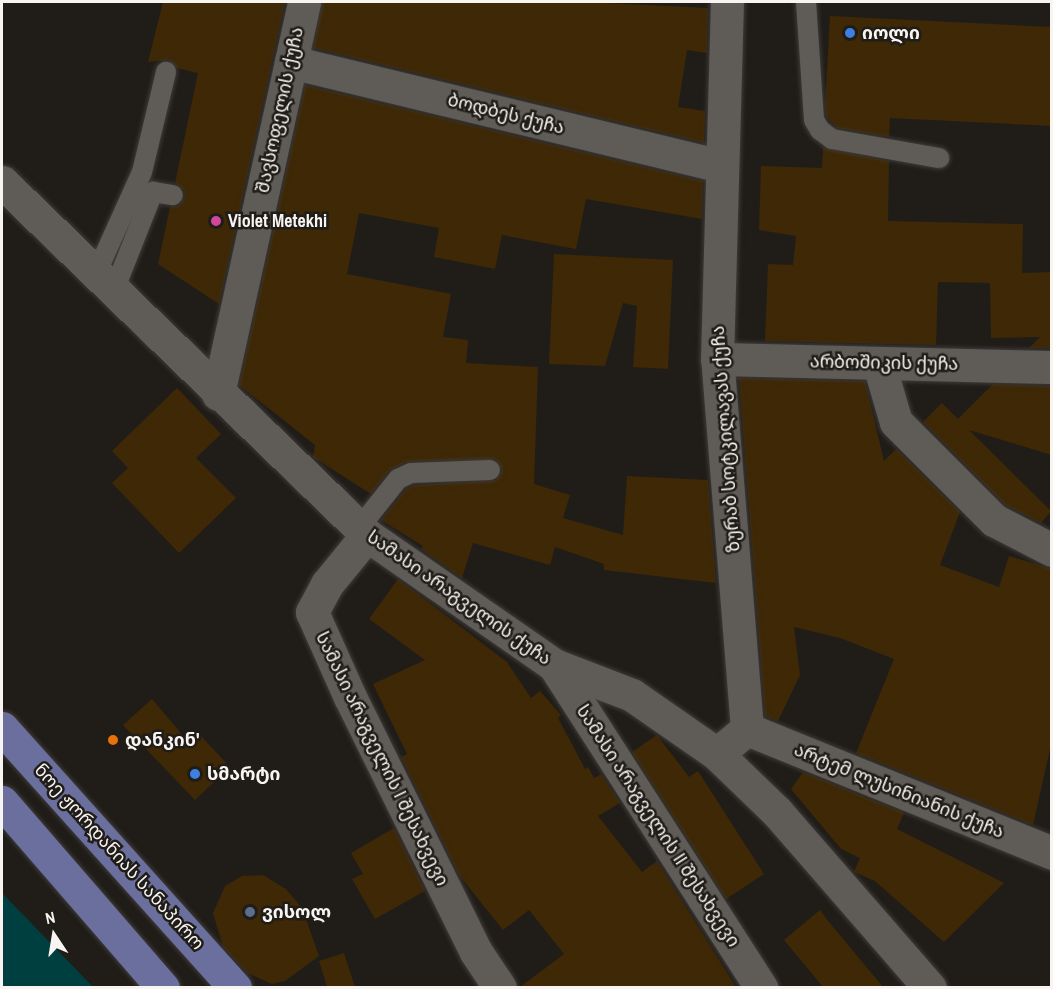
<!DOCTYPE html>
<meta charset="utf-8">
<style>
body{margin:0}
#map{position:relative;width:1053px;height:989px;overflow:hidden;background:#201d19;font-family:"Archivo Narrow","Noto Sans Georgian",sans-serif}
div>[style]{position:absolute}
[style*='--x']{left:calc(var(--x)*1px);top:calc(var(--y)*1px);width:calc(var(--w)*1px);rotate:calc(var(--a)*1deg)}
.water>*{inset:0;background:#003f40}
.building>*{inset:0;background:#3e2806}
.roads{filter:drop-shadow(0 0 2px #3e3b39) drop-shadow(0 0 2px #3e3b39)}
.service>*{height:20px;margin:-10px;padding:0 10px;transform-origin:10px;border-radius:10px;background:#5f5c57}
.minor>*{height:33px;margin:-16.5px;padding:0 16.5px;transform-origin:16.5px;border-radius:16.5px;background:#5f5c57}
.primary>*{height:33px;margin:-16.5px;padding:0 16.5px;transform-origin:16.5px;border-radius:16.5px;background:#6b6f9d}
.dots>*{width:16px;height:16px;translate:-50% -50%;box-sizing:border-box;border:3px solid #201d19;border-radius:50%}
span{translate:-50% -50%;white-space:nowrap;text-align:center;line-height:1.15;-webkit-text-stroke:5px #201d19;paint-order:stroke}
.poi-label{font-size:18px;color:#f7f4f2;font-weight:700}
.left{translate:0 -50%;text-align:left}
.street-label{font-size:18px;color:#f7f4f2}
.frame{position:absolute;inset:0;border:3px solid #f7f4f2;pointer-events:none}
.north{position:absolute;left:24px;top:905px;width:60px;height:60px;-webkit-text-stroke:4px #201d19;paint-order:stroke;rotate:348deg;font-size:16px;font-weight:700;line-height:24px;text-align:center;color:#f7f4f2}
.north::after{content:'';display:block;margin:auto;width:21px;height:27px;background:#f7f4f2;clip-path:polygon(50% 0,100% 100%,50% 72%,0 100%)}
</style>
<div id="map">
<div class="water">
<i style="clip-path:polygon(2px 893px,93px 987px,2px 987px)"></i>
</div>
<div class="building">
<i style="clip-path:polygon(163px 2px,285px 2px,219px 304px,158px 264px,170px 207px,178px 206px,185px 197px,184px 190px,175px 183px,198px 73px,177px 68px,168px 60px,148px 62px)"></i>
<i style="clip-path:polygon(322px 2px,585px 2px,708px 8px,707px 53px,687px 50px,678px 107px,705px 111px,704px 143px,313px 48px)"></i>
<i style="clip-path:polygon(830px 16px,1052px 27px,1052px 126px,890px 118px,889px 137px,837px 128px,826px 116px,825px 105px)"></i>
<i style="clip-path:polygon(305px 85px,703px 181px,702px 219px,586px 199px,576px 249px,502px 235px,495px 269px,434px 257px,439px 228px,359px 213px,347px 274px,451px 294px,443px 337px,468px 340px,466px 363px,538px 367px,534px 484px,570px 495px,563px 518px,623px 535px,627px 476px,708px 480px,716px 583px,604px 570px,604px 564px,555px 547px,550px 565px,473px 543px,462px 578px,421px 549px,423px 546px,381px 520px,406px 489px,414px 485px,496px 480px,502px 470px,496px 460px,406px 462px,389px 471px,371px 494px,313px 457px,315px 445px,239px 385px)"></i>
<i style="clip-path:polygon(823px 147px,889px 161px,888px 221px,1023px 224px,1022px 273px,1052px 272px,1052px 348px,1029px 348px,1040px 337px,991px 338px,990px 283px,938px 282px,936px 345px,765px 341px,768px 264px,793px 265px,796px 236px,759px 230px,761px 166px,822px 168px)"></i>
<i style="clip-path:polygon(554px 254px,673px 260px,668px 369px,633px 367px,637px 306px,623px 303px,605px 366px,549px 364px)"></i>
<i style="clip-path:polygon(739px 378px,865px 381px,884px 461px,896px 449px,960px 512px,940px 565px,999px 587px,1009px 556px,1052px 569px,1052px 740px,1033px 825px,856px 753px,894px 659px,840px 638px,794px 627px,800px 675px,778px 721px,765px 716px)"></i>
<i style="clip-path:polygon(993px 384px,1052px 386px,1052px 455px,969px 430px,1051px 511px,1041px 523px,1005px 505px,923px 422px,942px 403px,958px 419px)"></i>
<i style="clip-path:polygon(177px 388px,221px 434px,196px 458px,236px 498px,179px 553px,112px 483px,128px 468px,112px 451px)"></i>
<i style="clip-path:polygon(398px 579px,507px 662px,531px 698px,540px 691px,561px 715px,558px 718px,585px 769px,588px 767px,594px 778px,601px 774px,620px 803px,598px 816px,642px 872px,657px 861px,736px 987px,520px 987px,564px 954px,529px 910px,503px 930px,459px 875px,401px 757px,407px 754px,373px 684px,425px 660px,369px 619px)"></i>
<i style="clip-path:polygon(152px 699px,191px 745px,201px 736px,230px 767px,195px 800px,123px 725px)"></i>
<i style="clip-path:polygon(657px 735px,689px 777px,698px 771px,764px 874px,726px 899px,632px 752px)"></i>
<i style="clip-path:polygon(803px 772px,904px 813px,897px 829px,1004px 883px,944px 942px,875px 881px,854px 872px,860px 858px,841px 849px,791px 789px)"></i>
<i style="clip-path:polygon(394px 828px,425px 891px,375px 919px,352px 879px,363px 874px,351px 853px)"></i>
<i style="clip-path:polygon(263px 875px,286px 889px,302px 908px,319px 956px,285px 981px,272px 984px,247px 973px,223px 947px,213px 913px,225px 886px,242px 876px)"></i>
<i style="clip-path:polygon(820px 910px,829px 922px,883px 987px,823px 987px,784px 940px)"></i>
<i style="clip-path:polygon(344px 953px,355px 987px,327px 987px,319px 961px)"></i>
</div>
<div class="roads">
<div class="service">
<i style="--x:806;--y:2;--w:118;--a:86.1"></i>
<i style="--x:814;--y:120;--w:12;--a:59"></i>
<i style="--x:820;--y:130;--w:15;--a:37"></i>
<i style="--x:832;--y:139;--w:109;--a:10.1"></i>
<i style="--x:95;--y:276;--w:114;--a:-65.7"></i>
<i style="--x:142;--y:172;--w:103;--a:-76.5"></i>
<i style="--x:113;--y:293;--w:109;--a:-68.4"></i>
<i style="--x:153;--y:192;--w:20;--a:9"></i>
<i style="--x:359;--y:528;--w:63;--a:-51.5"></i>
<i style="--x:398;--y:479;--w:14;--a:-25"></i>
<i style="--x:411;--y:473;--w:79;--a:-2.2"></i>
</div>
<div class="minor">
<i style="--x:291;--y:62;--w:441;--a:13.6"></i>
<i style="--x:2;--y:182;--w:508;--a:44.04"></i>
<i style="--x:367;--y:535;--w:228;--a:34.8"></i>
<i style="--x:554;--y:665;--w:84;--a:21"></i>
<i style="--x:632;--y:695;--w:103;--a:34.8"></i>
<i style="--x:717;--y:754;--w:83;--a:44"></i>
<i style="--x:777;--y:812;--w:233;--a:49"></i>
<i style="--x:717;--y:359;--w:335;--a:1.4"></i>
<i style="--x:879;--y:364;--w:60;--a:73.7"></i>
<i style="--x:896;--y:422;--w:139;--a:45"></i>
<i style="--x:994;--y:520;--w:65;--a:27.3"></i>
<i style="--x:218;--y:394;--w:401;--a:-77.6"></i>
<i style="--x:367;--y:535;--w:63;--a:129.2"></i>
<i style="--x:327;--y:584;--w:32;--a:118"></i>
<i style="--x:312;--y:612;--w:93;--a:65.9"></i>
<i style="--x:350;--y:697;--w:284;--a:63.7"></i>
<i style="--x:476;--y:952;--w:43;--a:56.3"></i>
<i style="--x:554;--y:665;--w:384;--a:57.3"></i>
<i style="--x:747;--y:729;--w:329;--a:22.1"></i>
<i style="--x:717;--y:754;--w:39;--a:-40"></i>
<i style="--x:747;--y:729;--w:371;--a:-94.6"></i>
<i style="--x:717;--y:359;--w:357;--a:-88.4"></i>
</div>
<div class="primary">
<i style="--x:2;--y:728;--w:349;--a:48.1"></i>
<i style="--x:2;--y:802;--w:246;--a:49.1"></i>
</div>
</div>
<div class="dots">
<i style="left:850px;top:33px;background:#3f7fe0"></i>
<i style="left:216px;top:221px;background:#d1479c"></i>
<i style="left:113px;top:740px;background:#e8710a"></i>
<i style="left:195px;top:774px;background:#3f7fe0"></i>
<i style="left:250px;top:912px;background:#5c6f8a"></i>
</div>
<div class="poi-label">
<span class="left" style="left:862px;top:33px">იოლი</span>
<span class="left" style="left:228px;top:221px">Violet Metekhi</span>
<span class="left" style="left:125px;top:740px">დანკინ'</span>
<span class="left" style="left:207px;top:774px">სმარტი</span>
<span class="left" style="left:262px;top:912px">ვისოლ</span>
</div>
<div class="street-label">
<span style="left:280px;top:110px;rotate:-78deg">შავსოფელის ქუჩა</span>
<span style="left:506px;top:114px;rotate:14deg">ბოდბეს ქუჩა</span>
<span style="left:884px;top:363px;rotate:1deg">არბოშიკის ქუჩა</span>
<span style="left:726px;top:439px;rotate:-94deg">ზურაბ სოტკილავას ქუჩა</span>
<span style="left:459px;top:598px;rotate:35deg">სამასი არაგველის ქუჩა</span>
<span style="left:382px;top:759px;rotate:64deg">სამასი არაგველის I შესახვევი</span>
<span style="left:899px;top:791px;rotate:22deg">არტემ ლუსინიანის ქუჩა</span>
<span style="left:658px;top:826px;rotate:57deg">სამასი არაგველის II შესახვევი</span>
<span style="left:119px;top:857px;rotate:48deg">ნოე ჟორდანიას სანაპირო</span>
</div>
<div class="frame"></div>
<div class="north">N</div>
</div>
